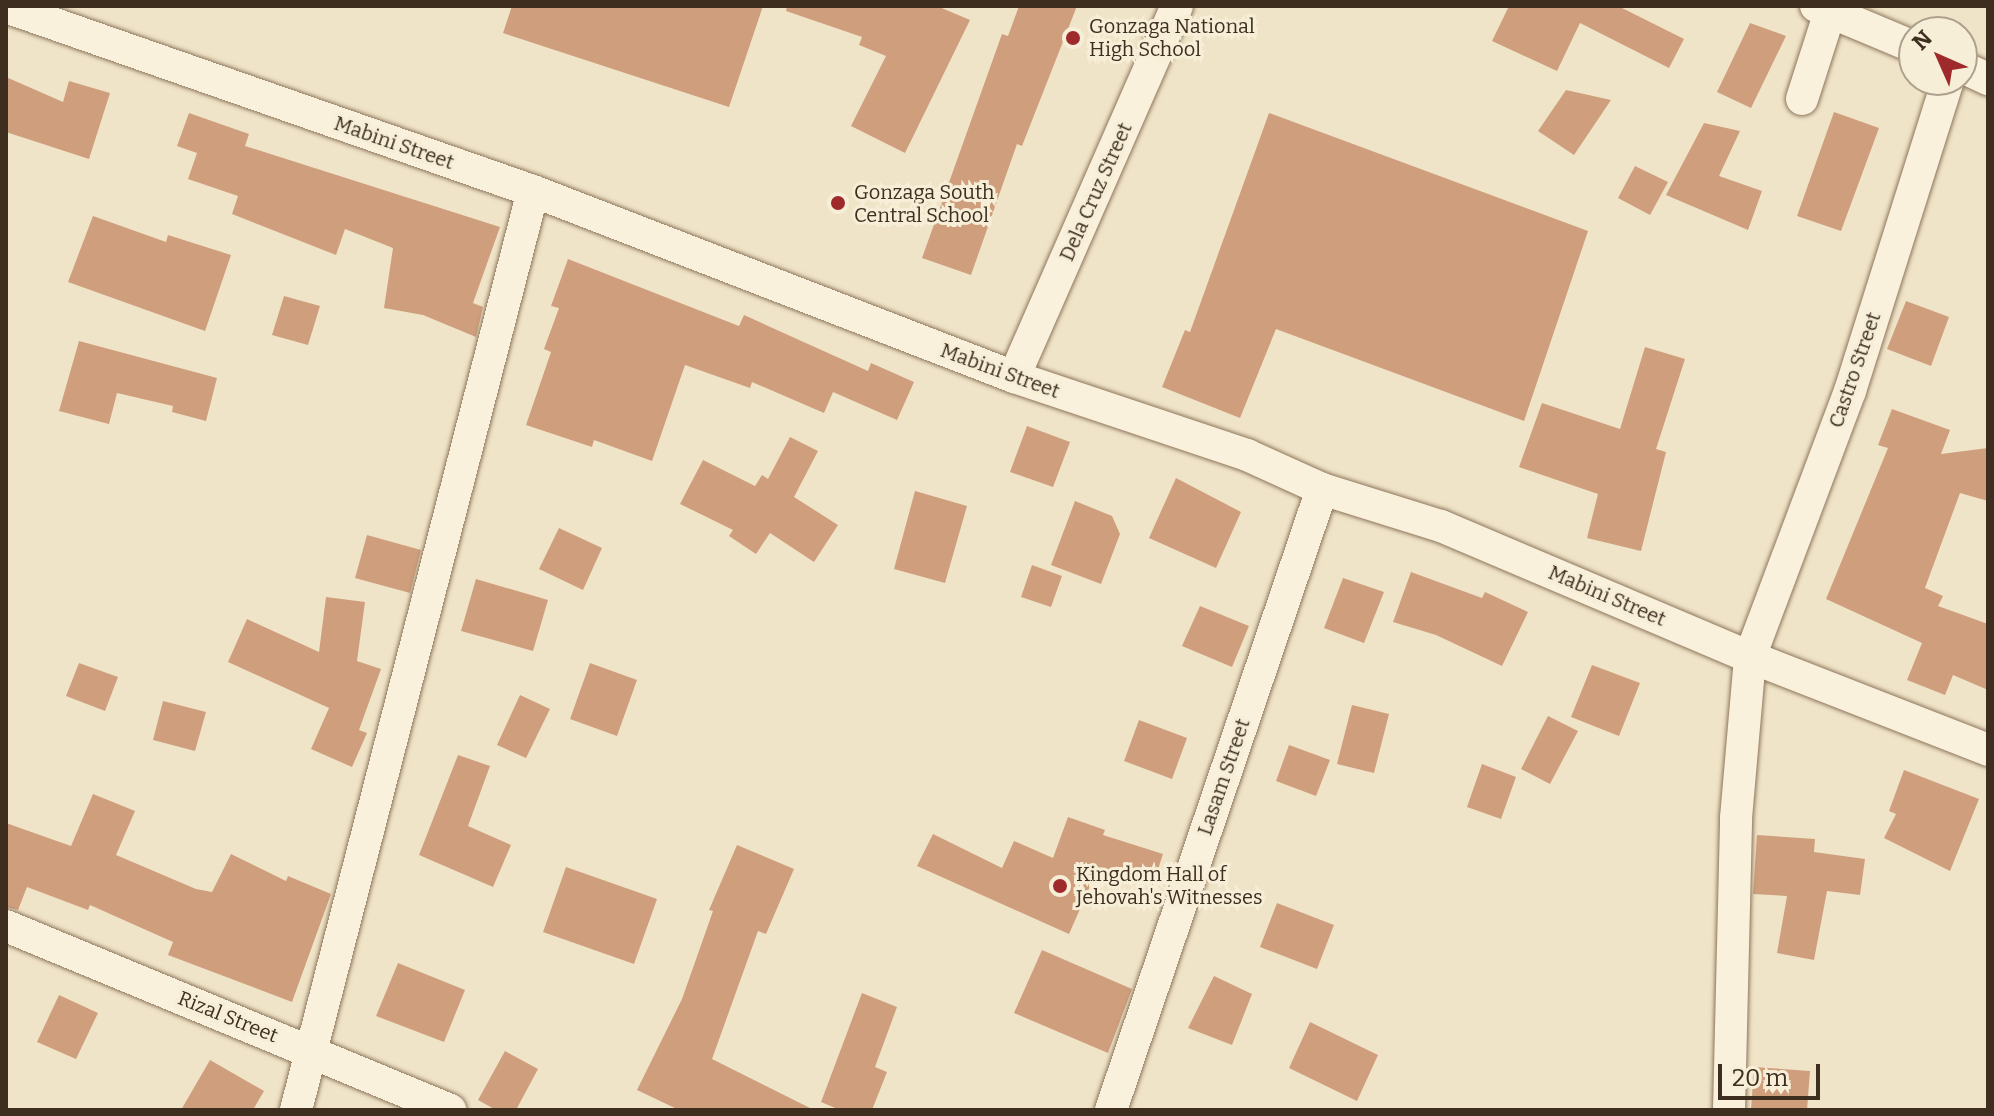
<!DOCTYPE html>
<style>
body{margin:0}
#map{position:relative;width:1994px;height:1116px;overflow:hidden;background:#f0e4c8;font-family:Bitter,serif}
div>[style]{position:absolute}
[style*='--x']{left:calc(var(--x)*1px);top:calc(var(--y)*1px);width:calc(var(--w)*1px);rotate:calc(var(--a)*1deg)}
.building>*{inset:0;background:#cf9f7d}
.roads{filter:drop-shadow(0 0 2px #8d765c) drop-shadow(0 0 2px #8d765c)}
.minor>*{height:32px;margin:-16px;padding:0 16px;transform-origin:16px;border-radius:16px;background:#faf1dc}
.dots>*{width:22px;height:22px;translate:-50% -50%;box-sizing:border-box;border:4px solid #f7eed8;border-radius:50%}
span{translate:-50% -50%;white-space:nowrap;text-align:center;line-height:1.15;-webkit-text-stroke:6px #f7eed8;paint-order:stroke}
.poi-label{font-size:20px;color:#3d2e20}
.left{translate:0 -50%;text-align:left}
.street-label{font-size:20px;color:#3d2e20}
.frame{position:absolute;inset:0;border:8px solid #3d2e20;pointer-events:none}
.north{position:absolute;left:1898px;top:16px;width:80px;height:80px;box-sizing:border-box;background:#f7eed8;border:2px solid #ada18e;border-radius:50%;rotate:315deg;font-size:22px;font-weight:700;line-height:32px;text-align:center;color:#3d2e20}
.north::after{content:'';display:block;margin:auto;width:28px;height:36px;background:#9e2a2b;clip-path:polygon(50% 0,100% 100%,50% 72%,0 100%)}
.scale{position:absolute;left:1718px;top:1064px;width:102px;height:36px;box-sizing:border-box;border:4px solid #3d2e20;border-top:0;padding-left:10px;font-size:24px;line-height:28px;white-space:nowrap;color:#3d2e20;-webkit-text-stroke:6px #f7eed8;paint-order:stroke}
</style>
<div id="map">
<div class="building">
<i style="clip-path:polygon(512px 6px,763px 6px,729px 107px,503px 33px)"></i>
<i style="clip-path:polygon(787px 6px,937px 6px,970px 20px,905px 153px,851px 126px,886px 56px,859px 45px,862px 37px,786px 11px)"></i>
<i style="clip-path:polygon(1019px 6px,1077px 6px,1022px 146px,1017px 144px,971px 275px,922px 258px,1002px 34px,1008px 36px)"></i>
<i style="clip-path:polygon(1509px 6px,1618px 6px,1684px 39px,1669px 68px,1580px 23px,1557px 71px,1492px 41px)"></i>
<i style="clip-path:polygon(1750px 23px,1786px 36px,1751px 108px,1717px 92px)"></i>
<i style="clip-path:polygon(6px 77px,63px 102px,69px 81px,110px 93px,89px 159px,6px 132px)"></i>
<i style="clip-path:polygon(1566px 90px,1611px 100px,1574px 155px,1538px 131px)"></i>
<i style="clip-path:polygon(1834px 112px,1879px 128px,1841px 231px,1797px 216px)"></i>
<i style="clip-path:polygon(189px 113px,249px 134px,245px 146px,500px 227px,473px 303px,483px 307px,476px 337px,423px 315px,384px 308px,393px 248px,345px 229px,336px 255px,232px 214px,238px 196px,188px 179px,197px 153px,177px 146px)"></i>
<i style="clip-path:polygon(1269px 113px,1588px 231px,1524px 421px,1276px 329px,1240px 418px,1162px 387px,1185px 330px,1190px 332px)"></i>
<i style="clip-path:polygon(1704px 123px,1740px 131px,1719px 176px,1762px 191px,1748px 230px,1666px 195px)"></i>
<i style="clip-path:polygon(1635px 166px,1668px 182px,1650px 215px,1618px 198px)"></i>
<i style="clip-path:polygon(93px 216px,166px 242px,168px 235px,231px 255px,205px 331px,68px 282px)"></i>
<i style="clip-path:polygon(568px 259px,739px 326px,744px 315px,868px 371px,871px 363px,914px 382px,897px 420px,833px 392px,824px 413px,752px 382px,750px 388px,685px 365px,652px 461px,594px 440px,592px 447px,526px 425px,551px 352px,544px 349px,559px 308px,551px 306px)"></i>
<i style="clip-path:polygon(284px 296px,320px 306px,308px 345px,272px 335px)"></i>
<i style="clip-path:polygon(1906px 301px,1949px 317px,1931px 366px,1887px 349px)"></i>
<i style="clip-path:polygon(79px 341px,217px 378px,206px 421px,172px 412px,173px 406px,117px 393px,109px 424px,59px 411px)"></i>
<i style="clip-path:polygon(1645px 347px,1685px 359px,1656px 449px,1666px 452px,1641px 551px,1587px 538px,1598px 494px,1519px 467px,1542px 403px,1620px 429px)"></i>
<i style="clip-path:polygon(1892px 409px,1950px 430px,1941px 454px,1988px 448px,1988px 501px,1960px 493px,1925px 588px,1943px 596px,1938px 606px,1988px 624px,1988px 690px,1953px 675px,1945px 695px,1907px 680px,1922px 643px,1826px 599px,1888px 448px,1878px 445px)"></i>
<i style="clip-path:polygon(1027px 426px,1070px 442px,1053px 487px,1010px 472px)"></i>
<i style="clip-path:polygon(790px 437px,818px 451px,794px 497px,838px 525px,814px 562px,770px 533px,756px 554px,729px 536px,733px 530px,680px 504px,703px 460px,755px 486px,762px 475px,768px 479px)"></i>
<i style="clip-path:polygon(1176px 478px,1241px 512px,1216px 568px,1149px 538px)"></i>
<i style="clip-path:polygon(915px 491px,967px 506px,945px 583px,894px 569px)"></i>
<i style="clip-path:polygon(1075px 501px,1112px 516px,1120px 534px,1101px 584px,1051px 565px)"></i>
<i style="clip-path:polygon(559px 528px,602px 548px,583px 590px,539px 569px)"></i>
<i style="clip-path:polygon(367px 535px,421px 550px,410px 593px,355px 578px)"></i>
<i style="clip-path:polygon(1032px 565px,1062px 576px,1051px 607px,1021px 597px)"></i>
<i style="clip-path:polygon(1411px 572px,1482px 598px,1485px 592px,1528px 612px,1502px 666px,1436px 635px,1393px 622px)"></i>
<i style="clip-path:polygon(1343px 578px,1384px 592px,1364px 643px,1324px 628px)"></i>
<i style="clip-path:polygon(476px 579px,548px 600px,533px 651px,461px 631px)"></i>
<i style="clip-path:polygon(326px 597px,365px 602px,357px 661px,381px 669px,359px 730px,367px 733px,352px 767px,311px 749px,329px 708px,228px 662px,247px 619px,319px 652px)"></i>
<i style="clip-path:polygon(1200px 606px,1249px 626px,1232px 667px,1182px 646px)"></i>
<i style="clip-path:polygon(79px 663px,118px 677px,105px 711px,66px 696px)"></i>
<i style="clip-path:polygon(590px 663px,637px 680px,617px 736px,570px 719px)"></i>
<i style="clip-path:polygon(1592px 665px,1640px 683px,1619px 736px,1571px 717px)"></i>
<i style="clip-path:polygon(520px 695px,550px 709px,526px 758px,497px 745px)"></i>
<i style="clip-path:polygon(163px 701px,206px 712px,195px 751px,153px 740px)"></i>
<i style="clip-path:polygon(1352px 705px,1389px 714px,1374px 773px,1337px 764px)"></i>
<i style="clip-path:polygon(1548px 716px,1578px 731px,1550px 784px,1521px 769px)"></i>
<i style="clip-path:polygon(1139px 720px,1187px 738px,1172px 779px,1124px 761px)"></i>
<i style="clip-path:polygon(1289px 745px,1330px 760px,1316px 796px,1276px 781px)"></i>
<i style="clip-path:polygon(458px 755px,490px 766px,468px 826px,511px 845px,493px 887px,419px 855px)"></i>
<i style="clip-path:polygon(1482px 764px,1516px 777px,1501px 819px,1467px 807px)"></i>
<i style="clip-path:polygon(1904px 770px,1979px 799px,1950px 871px,1884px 838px,1896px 814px,1889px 811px)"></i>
<i style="clip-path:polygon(93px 794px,135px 811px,116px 855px,196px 889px,212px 892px,231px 854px,286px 881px,288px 876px,331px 894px,292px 1002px,168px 955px,173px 942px,90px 905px,88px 910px,27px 887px,18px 910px,6px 907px,6px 823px,71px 846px)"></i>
<i style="clip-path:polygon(1068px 817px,1105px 830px,1103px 835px,1163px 854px,1153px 885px,1098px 868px,1069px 934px,917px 866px,933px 834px,1002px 868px,1014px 841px,1053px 858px)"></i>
<i style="clip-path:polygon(1757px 835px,1815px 839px,1814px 852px,1865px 859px,1860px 895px,1827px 891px,1814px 960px,1777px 953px,1787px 896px,1753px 894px)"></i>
<i style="clip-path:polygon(737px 845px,794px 869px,766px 934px,758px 931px,712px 1059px,814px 1110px,679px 1110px,637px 1090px,682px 999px,713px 911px,709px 910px)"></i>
<i style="clip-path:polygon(566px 867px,657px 899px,634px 964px,543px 932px)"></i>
<i style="clip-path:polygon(1277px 903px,1334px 925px,1317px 969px,1260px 947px)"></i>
<i style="clip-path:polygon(1042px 950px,1132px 989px,1108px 1053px,1014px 1013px)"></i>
<i style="clip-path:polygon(398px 963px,465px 990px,444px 1042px,376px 1016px)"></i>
<i style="clip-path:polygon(1214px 976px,1252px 994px,1232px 1045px,1188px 1028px)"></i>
<i style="clip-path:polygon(862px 993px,897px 1007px,875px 1067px,887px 1072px,872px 1110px,840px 1110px,821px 1102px)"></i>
<i style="clip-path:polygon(59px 995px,98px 1013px,76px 1059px,37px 1042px)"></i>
<i style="clip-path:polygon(1310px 1022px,1378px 1055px,1357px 1101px,1289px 1068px)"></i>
<i style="clip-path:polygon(505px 1051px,538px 1069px,516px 1110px,496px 1110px,478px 1100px)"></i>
<i style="clip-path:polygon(210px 1060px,264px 1091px,253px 1110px,181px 1110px)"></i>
<i style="clip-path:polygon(1754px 1067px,1810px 1071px,1807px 1110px,1751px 1110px)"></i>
</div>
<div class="roads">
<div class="minor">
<i style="--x:1816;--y:6;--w:106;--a:22.7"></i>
<i style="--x:6;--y:7;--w:558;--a:19.25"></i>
<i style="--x:533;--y:191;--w:516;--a:21.14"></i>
<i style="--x:1014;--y:377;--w:246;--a:18.5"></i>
<i style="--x:1247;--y:455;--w:82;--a:24.4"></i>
<i style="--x:1322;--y:489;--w:125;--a:17.3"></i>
<i style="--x:1441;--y:526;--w:336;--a:23"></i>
<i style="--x:1750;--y:657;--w:256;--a:21.3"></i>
<i style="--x:1962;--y:67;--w:29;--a:25"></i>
<i style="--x:1802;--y:99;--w:91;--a:-72.2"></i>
<i style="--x:1014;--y:377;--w:405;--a:-66.3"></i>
<i style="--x:6;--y:926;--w:481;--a:22.5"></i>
<i style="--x:296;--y:1110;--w:949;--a:-75.54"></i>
<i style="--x:1111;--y:1110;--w:656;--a:-71.23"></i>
<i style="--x:1729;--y:1110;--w:292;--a:-88.6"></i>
<i style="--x:1736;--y:818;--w:162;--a:-85"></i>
<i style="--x:1750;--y:657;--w:284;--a:-69.4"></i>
<i style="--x:1850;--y:391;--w:326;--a:-72.5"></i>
</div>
</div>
<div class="dots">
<i style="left:1073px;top:38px;background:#9e2a2b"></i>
<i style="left:838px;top:203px;background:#9e2a2b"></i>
<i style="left:1060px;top:886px;background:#9e2a2b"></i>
</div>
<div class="poi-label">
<span class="left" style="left:1089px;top:38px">Gonzaga National<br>High School</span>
<span class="left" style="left:854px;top:204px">Gonzaga South<br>Central School</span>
<span class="left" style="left:1076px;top:886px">Kingdom Hall of<br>Jehovah's Witnesses</span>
</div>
<div class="street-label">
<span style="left:394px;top:143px;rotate:19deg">Mabini Street</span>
<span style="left:1096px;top:192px;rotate:-66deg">Dela Cruz Street</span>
<span style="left:1855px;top:370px;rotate:-71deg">Castro Street</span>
<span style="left:1000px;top:371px;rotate:20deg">Mabini Street</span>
<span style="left:1607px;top:596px;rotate:23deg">Mabini Street</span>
<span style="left:1224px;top:777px;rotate:-71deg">Lasam Street</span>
<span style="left:228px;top:1017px;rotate:22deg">Rizal Street</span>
</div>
<div class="frame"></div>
<div class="north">N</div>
<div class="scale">20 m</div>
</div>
